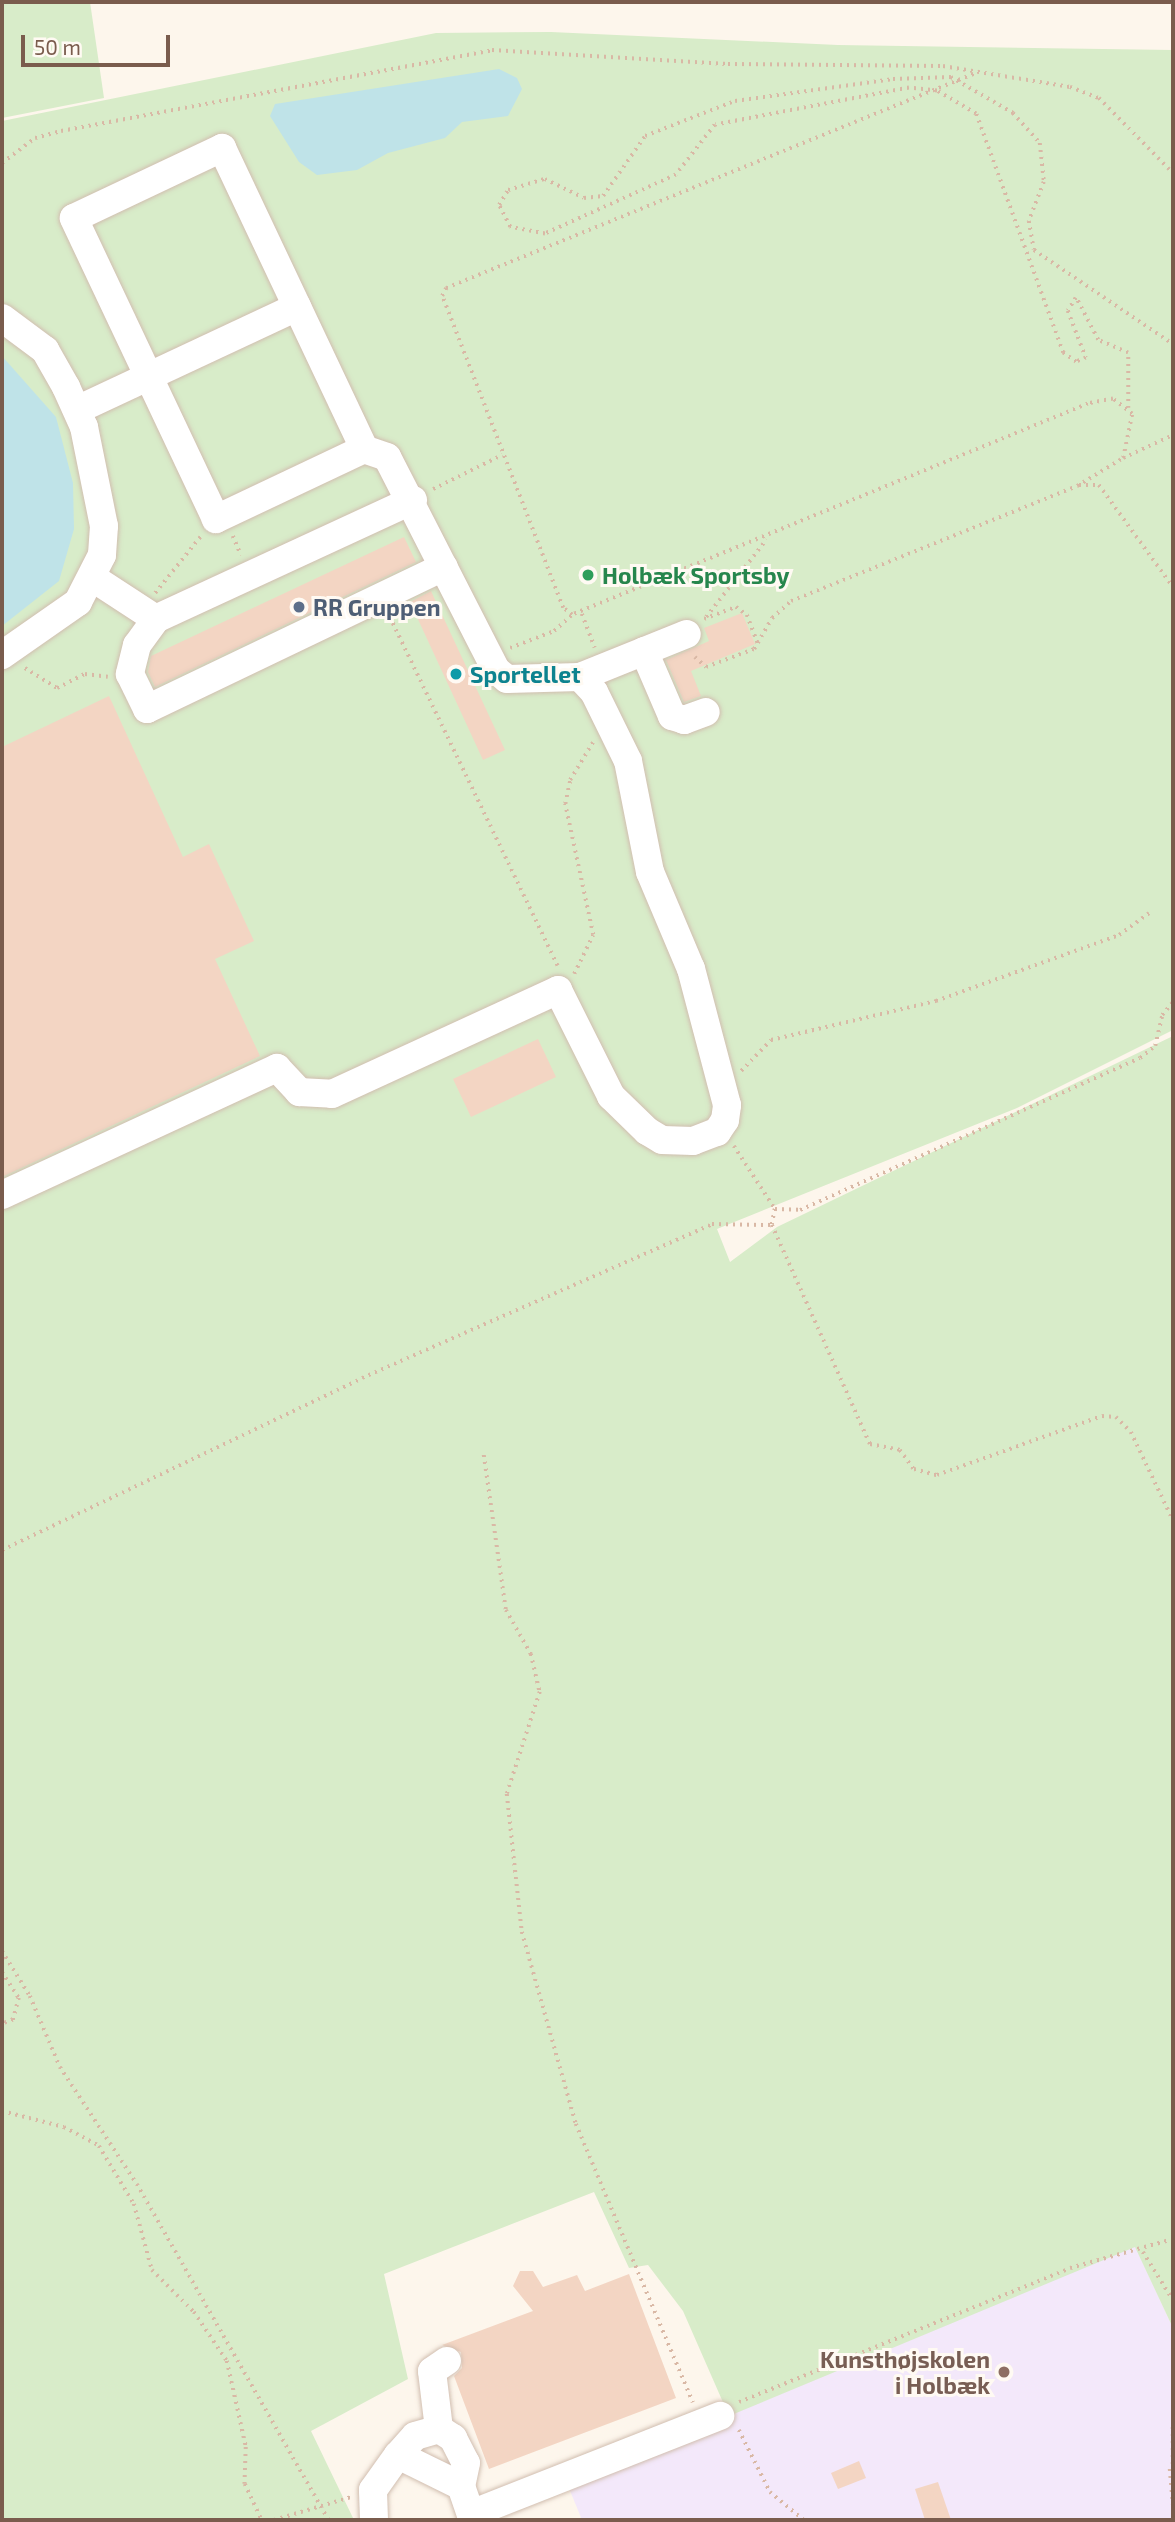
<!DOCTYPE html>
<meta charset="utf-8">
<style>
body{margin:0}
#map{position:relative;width:1175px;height:2522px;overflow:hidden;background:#fdf6ec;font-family:"Exo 2",sans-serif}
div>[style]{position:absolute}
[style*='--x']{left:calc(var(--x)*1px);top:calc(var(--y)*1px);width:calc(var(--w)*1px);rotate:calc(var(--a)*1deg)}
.education>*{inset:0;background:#f3e8fa}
.green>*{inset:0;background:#d8ecc9}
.water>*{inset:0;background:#bfe3e8}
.building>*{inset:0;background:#f3d5c3}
.path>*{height:3.5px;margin-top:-1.75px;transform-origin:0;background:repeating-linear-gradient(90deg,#d9b8a5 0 2px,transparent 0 7px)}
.roads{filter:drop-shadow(0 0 2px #d1beb0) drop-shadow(0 0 2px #d1beb0)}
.minor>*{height:28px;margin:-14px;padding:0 14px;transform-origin:14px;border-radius:14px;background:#fff}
.dots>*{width:19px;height:19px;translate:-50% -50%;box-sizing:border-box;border:4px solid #fffaf3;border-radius:50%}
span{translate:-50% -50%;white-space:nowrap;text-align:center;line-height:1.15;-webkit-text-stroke:6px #fffaf3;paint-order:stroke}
.leisure-label{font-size:23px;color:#27864d;font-weight:700}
.left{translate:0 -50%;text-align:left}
.service-label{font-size:23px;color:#4e5e75;font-weight:700}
.culture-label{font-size:23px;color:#0d838f;font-weight:700}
.education-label{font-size:23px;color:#785e54;font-weight:700}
.right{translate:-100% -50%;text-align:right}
.frame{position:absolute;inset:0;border:4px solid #7a5c4d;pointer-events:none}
.scale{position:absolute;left:21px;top:35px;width:149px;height:32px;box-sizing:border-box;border:4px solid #7a5c4d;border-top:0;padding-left:9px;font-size:21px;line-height:24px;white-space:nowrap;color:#7a5c4d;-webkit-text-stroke:5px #fffaf3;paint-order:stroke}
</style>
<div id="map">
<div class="education">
<i style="clip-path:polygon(1135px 2246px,1173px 2328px,1173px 2520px,582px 2520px,566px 2481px)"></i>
</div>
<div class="green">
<i style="clip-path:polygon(2px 2px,90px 2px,104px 98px,2px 118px)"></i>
<i style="clip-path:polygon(551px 32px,838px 45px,1173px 50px,1173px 1030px,1017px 1108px,717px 1229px,730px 1262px,777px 1227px,1173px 1036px,1173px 2328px,1135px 2247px,729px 2416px,683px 2311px,648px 2265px,629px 2268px,594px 2192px,384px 2274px,408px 2379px,311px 2431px,354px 2520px,2px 2520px,2px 121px,436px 33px)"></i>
</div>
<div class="water">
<i style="clip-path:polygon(499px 69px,517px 78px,522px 89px,508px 116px,462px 122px,445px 138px,388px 153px,357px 170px,317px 175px,299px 162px,270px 116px,275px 104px)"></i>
<i style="clip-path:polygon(2px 356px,56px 417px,73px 483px,74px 529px,59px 581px,2px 626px)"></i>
</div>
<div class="building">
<i style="clip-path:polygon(404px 537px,416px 562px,155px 687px,148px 672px,151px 656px)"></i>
<i style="clip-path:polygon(431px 591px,505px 750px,483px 760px,410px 602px)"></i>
<i style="clip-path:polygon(742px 613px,755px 644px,691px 671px,701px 696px,684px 702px,666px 660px,709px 641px,704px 628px)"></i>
<i style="clip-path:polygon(109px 696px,183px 857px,209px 844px,254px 941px,215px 959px,260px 1056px,2px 1177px,2px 747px)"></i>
<i style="clip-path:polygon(538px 1039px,556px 1077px,471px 1117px,453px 1079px)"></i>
<i style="clip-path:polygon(520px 2271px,533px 2271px,543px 2287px,577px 2275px,585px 2291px,629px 2274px,676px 2398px,489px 2469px,454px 2376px,462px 2368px,461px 2352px,442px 2345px,533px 2311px,513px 2286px)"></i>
<i style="clip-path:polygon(859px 2461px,866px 2478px,838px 2489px,831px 2473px)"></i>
<i style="clip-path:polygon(938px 2482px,951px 2520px,925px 2520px,915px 2489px)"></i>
</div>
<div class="path">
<i style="--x:2;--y:163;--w:41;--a:-37.1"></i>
<i style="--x:35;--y:138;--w:27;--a:-15"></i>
<i style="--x:61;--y:131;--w:439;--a:-10.6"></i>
<i style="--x:492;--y:50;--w:236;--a:3.4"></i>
<i style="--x:728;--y:64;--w:215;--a:0.5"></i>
<i style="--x:943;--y:66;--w:129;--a:9.4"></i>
<i style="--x:1070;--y:87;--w:31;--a:21"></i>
<i style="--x:1099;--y:98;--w:105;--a:45.4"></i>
<i style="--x:1128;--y:408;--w:55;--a:-90"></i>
<i style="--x:1128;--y:353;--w:33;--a:-157"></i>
<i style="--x:1098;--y:340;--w:47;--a:-117.6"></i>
<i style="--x:1076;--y:298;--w:15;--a:122"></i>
<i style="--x:1068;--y:311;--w:50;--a:69"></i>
<i style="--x:1086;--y:358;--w:11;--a:158"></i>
<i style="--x:1076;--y:362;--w:16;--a:-145"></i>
<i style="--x:1063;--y:353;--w:254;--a:-110"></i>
<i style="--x:976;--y:114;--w:45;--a:-149.5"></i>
<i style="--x:937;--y:91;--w:28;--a:-174"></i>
<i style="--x:909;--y:88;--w:197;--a:169.2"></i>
<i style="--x:715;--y:125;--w:63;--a:128"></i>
<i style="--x:676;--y:175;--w:144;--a:155.8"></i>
<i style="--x:545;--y:234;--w:36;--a:-169"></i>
<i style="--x:510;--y:227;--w:25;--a:-117"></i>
<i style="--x:499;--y:205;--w:17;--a:-59"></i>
<i style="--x:508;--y:190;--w:39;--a:-17"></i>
<i style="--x:545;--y:179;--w:43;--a:26"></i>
<i style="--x:584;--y:198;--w:19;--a:-6"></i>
<i style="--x:603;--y:196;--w:73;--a:-55"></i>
<i style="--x:645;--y:136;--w:97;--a:-21.3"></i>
<i style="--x:735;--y:101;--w:160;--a:-7.9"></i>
<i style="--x:893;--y:79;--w:58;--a:-2"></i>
<i style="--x:951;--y:77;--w:72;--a:30.1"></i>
<i style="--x:1013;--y:113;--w:40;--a:48"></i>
<i style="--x:1040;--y:143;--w:39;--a:84"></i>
<i style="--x:1044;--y:182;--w:42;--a:111"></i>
<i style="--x:1029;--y:221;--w:29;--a:80"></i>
<i style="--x:1034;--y:250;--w:168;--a:34.1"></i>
<i style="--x:1123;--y:458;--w:55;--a:-24.7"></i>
<i style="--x:1079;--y:485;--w:20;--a:0"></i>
<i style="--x:1099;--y:485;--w:126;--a:54"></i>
<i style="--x:433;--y:489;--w:77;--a:-26.2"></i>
<i style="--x:233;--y:536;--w:21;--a:67"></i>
<i style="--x:155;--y:593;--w:73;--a:-51.1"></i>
<i style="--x:582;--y:614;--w:36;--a:69"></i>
<i style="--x:390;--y:617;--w:387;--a:64.3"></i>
<i style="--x:706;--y:617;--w:98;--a:-52.1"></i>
<i style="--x:704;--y:619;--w:34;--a:-21"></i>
<i style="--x:736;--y:607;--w:14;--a:36"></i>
<i style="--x:747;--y:615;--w:31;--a:69"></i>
<i style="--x:510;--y:648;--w:47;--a:-21.1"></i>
<i style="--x:554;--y:631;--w:24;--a:-42"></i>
<i style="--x:695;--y:657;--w:15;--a:42"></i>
<i style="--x:706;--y:667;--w:51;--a:-20.6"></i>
<i style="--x:754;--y:649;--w:36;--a:-60"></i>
<i style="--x:772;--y:618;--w:25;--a:-42"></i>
<i style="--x:791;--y:601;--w:308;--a:-21.9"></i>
<i style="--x:1077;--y:486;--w:54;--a:-31.3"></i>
<i style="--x:1123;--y:458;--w:45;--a:-78.4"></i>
<i style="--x:1132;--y:414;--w:24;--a:-142"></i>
<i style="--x:1113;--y:399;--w:25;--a:169"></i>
<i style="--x:1088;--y:404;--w:557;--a:157.76"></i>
<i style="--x:572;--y:615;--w:11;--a:-142"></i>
<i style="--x:563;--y:608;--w:335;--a:-111.2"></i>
<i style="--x:442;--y:296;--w:9;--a:-63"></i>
<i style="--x:446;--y:288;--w:574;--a:-22.1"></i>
<i style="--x:25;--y:668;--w:38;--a:32"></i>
<i style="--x:57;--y:688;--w:31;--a:-27"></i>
<i style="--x:85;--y:674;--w:23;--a:7"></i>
<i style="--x:574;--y:974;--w:43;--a:-64"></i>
<i style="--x:593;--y:935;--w:134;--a:-102.1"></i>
<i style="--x:565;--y:804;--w:25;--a:-78"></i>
<i style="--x:570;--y:780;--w:44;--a:-58.8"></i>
<i style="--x:741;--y:1071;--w:43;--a:-45.9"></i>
<i style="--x:771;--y:1040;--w:170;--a:-13.3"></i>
<i style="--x:936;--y:1001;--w:195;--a:-19.8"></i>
<i style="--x:1119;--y:935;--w:37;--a:-36"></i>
<i style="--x:734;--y:1146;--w:75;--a:56.9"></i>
<i style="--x:775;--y:1209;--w:25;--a:2"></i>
<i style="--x:800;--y:1210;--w:372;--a:-24.1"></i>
<i style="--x:1140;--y:1058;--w:19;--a:-39"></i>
<i style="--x:1155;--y:1046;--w:32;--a:-77"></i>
<i style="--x:1162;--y:1015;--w:17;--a:-50"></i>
<i style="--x:775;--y:1209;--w:16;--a:101"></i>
<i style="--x:772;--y:1225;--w:240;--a:65.9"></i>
<i style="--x:870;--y:1444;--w:31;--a:11"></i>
<i style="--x:900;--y:1450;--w:24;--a:54"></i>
<i style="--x:914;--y:1469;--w:24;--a:15"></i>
<i style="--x:937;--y:1475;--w:175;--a:-19.7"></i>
<i style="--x:1102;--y:1416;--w:14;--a:4"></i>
<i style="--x:1116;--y:1417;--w:21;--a:45"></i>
<i style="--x:1131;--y:1432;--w:98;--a:64.5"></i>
<i style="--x:484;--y:1455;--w:157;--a:81.9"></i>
<i style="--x:506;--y:1610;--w:51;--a:60.4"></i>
<i style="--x:531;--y:1654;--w:39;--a:77"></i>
<i style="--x:540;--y:1692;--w:107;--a:107.9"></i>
<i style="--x:507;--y:1794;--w:139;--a:83.8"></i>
<i style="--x:522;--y:1932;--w:199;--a:74.3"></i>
<i style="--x:576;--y:2124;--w:302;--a:67.2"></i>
<i style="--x:2;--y:1550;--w:399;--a:-25.5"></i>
<i style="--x:362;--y:1378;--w:382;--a:-23.7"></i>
<i style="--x:712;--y:1224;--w:60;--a:1"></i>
<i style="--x:2;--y:1951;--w:53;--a:58.1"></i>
<i style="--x:30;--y:1996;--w:77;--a:67.1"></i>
<i style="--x:60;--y:2067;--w:140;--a:56.7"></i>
<i style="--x:137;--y:2184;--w:387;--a:60.3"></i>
<i style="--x:2;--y:1972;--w:31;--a:57"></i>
<i style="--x:19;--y:1998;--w:23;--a:105"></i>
<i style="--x:13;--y:2020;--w:12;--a:160"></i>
<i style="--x:2;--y:2111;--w:64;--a:14.5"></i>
<i style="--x:64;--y:2127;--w:40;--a:28"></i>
<i style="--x:99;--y:2146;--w:68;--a:58.9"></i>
<i style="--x:134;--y:2204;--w:68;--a:74.7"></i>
<i style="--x:152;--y:2270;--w:59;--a:45"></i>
<i style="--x:194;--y:2312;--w:59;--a:56"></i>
<i style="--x:227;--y:2361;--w:88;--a:77.5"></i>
<i style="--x:246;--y:2447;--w:37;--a:92"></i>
<i style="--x:245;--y:2484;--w:40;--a:65"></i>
<i style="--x:1143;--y:2252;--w:57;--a:58"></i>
<i style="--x:739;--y:2402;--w:357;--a:-22"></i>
<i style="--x:1070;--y:2268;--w:107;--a:-15.7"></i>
<i style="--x:1173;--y:2427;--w:44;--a:90"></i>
<i style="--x:739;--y:2430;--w:69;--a:63.4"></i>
<i style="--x:770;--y:2492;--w:44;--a:39.5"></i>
<i style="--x:1170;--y:2469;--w:36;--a:85"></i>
<i style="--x:274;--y:2520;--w:80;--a:-16.6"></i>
</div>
<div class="roads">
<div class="minor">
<i style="--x:2;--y:318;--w:54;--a:36.7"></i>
<i style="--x:45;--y:350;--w:43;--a:60.4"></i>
<i style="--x:66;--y:387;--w:44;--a:65.8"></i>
<i style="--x:84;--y:427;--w:101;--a:78.6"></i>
<i style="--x:104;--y:526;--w:29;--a:94"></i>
<i style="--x:102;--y:555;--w:53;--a:117.1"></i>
<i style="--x:78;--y:602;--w:93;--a:145.1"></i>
<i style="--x:77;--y:410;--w:243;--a:-25.1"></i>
<i style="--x:413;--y:500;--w:283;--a:155.2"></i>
<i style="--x:156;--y:619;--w:32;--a:126"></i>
<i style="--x:137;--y:645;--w:30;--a:104"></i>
<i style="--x:130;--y:674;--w:39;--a:64"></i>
<i style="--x:147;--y:709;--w:329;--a:-25.6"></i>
<i style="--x:93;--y:578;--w:75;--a:33.1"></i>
<i style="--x:644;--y:651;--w:71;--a:66.7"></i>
<i style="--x:672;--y:716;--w:13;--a:18"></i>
<i style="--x:684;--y:720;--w:23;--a:-20"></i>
<i style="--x:580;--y:677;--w:115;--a:-21.9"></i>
<i style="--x:2;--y:1195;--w:303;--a:-24.8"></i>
<i style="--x:277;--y:1068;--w:33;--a:47"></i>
<i style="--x:299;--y:1092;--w:33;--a:3"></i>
<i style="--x:332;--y:1094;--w:249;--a:-24.7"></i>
<i style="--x:558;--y:990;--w:119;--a:63.4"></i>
<i style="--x:611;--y:1096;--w:50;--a:44.2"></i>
<i style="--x:647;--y:1131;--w:17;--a:31"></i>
<i style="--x:662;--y:1140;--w:31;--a:2"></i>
<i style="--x:693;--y:1141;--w:26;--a:-21"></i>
<i style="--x:717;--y:1132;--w:14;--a:-56"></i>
<i style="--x:725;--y:1120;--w:15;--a:-82"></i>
<i style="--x:727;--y:1105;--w:141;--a:-104.8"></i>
<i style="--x:691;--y:969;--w:105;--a:-112.9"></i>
<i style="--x:650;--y:872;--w:113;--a:-101.2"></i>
<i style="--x:628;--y:761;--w:77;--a:-116.2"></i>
<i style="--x:594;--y:692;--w:21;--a:-133"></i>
<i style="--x:580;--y:677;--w:73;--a:178.4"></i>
<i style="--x:507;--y:679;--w:14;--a:-141"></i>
<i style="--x:496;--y:670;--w:239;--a:-117.1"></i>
<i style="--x:387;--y:457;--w:24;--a:-161"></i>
<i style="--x:364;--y:449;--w:164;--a:154.7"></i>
<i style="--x:216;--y:519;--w:333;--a:-115.3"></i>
<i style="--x:74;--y:218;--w:164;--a:-25.3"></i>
<i style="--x:222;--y:148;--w:333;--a:64.7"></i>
<i style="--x:439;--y:2429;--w:58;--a:-96.9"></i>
<i style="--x:432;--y:2371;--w:18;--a:-34"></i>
<i style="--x:398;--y:2455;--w:25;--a:-48"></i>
<i style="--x:415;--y:2436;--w:25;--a:-16"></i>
<i style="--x:439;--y:2429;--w:17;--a:33"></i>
<i style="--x:453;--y:2438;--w:28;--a:63"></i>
<i style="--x:466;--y:2463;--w:24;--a:102"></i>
<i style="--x:471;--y:2514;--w:268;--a:-21.5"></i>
<i style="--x:374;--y:2520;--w:30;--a:-92"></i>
<i style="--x:373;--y:2490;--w:43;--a:-54.5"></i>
<i style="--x:398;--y:2455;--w:70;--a:26.2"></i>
<i style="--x:461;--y:2486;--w:36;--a:71"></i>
</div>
</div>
<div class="dots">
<i style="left:588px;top:575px;background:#2e9e5b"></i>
<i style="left:299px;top:607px;background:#5c6f8a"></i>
<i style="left:456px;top:674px;background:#0f9aa8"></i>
<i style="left:1004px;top:2372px;background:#8d6e63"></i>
</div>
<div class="leisure-label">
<span class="left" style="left:602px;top:575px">Holbæk Sportsby</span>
</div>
<div class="service-label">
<span class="left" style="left:313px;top:607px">RR Gruppen</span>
</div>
<div class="culture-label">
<span class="left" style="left:470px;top:674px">Sportellet</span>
</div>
<div class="education-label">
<span class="right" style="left:990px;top:2372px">Kunsthøjskolen<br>i Holbæk</span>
</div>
<div class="frame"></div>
<div class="scale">50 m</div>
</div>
